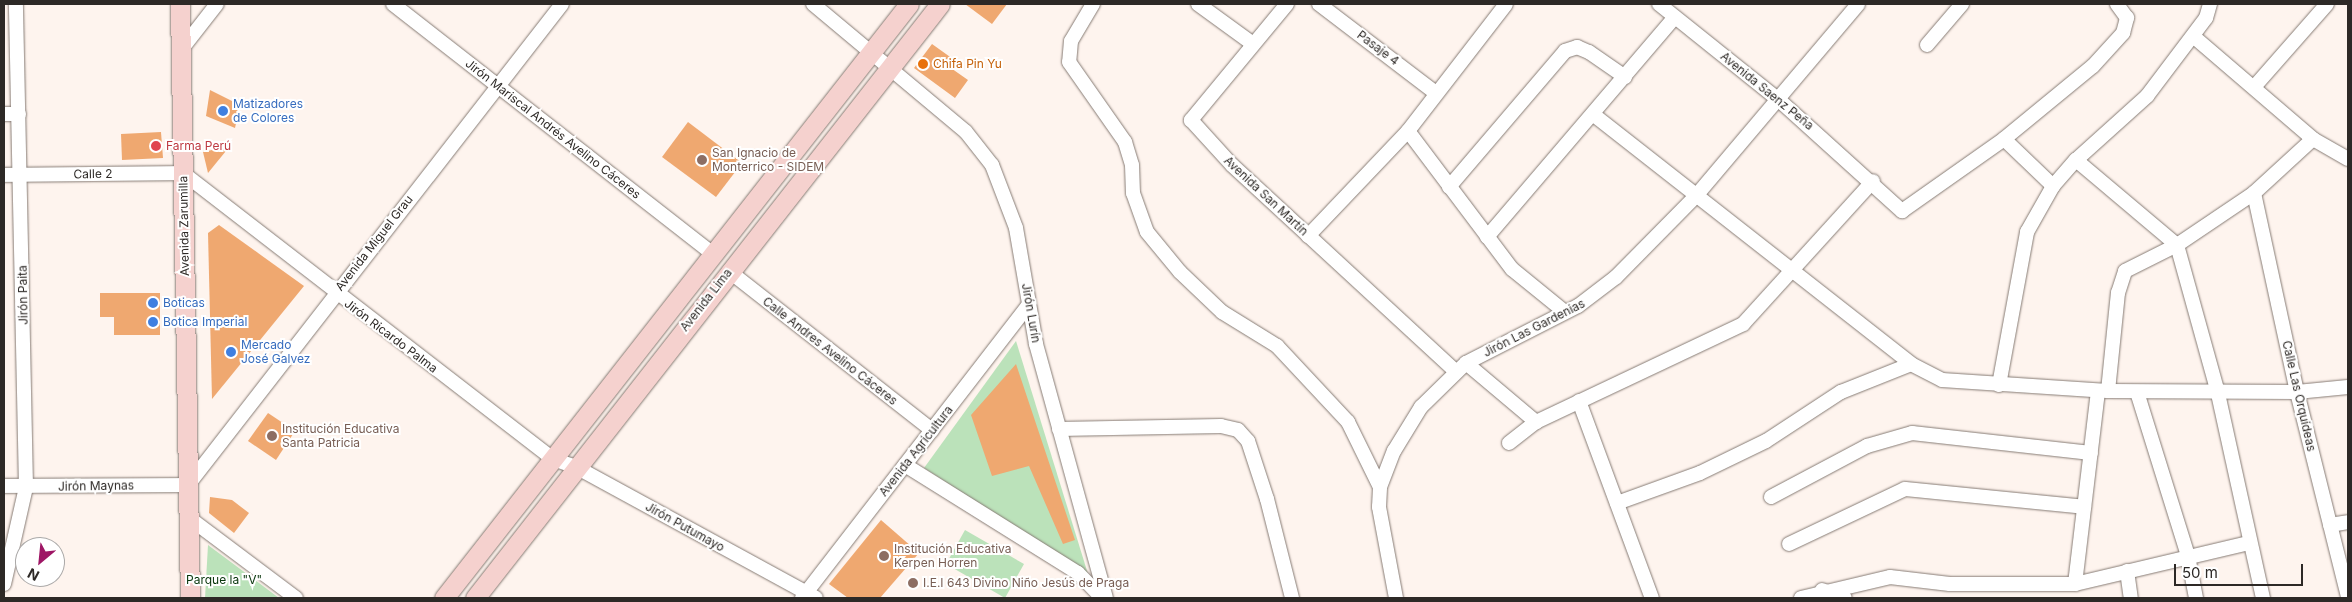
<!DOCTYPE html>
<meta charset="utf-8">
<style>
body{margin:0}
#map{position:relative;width:2352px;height:602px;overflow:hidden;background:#fef4ee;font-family:Inter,sans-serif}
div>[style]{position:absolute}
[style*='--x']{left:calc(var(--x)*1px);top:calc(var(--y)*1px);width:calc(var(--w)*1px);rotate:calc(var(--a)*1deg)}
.green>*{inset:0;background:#bbe2ba}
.building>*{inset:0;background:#efa870}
.roads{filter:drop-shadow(0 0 1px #867b74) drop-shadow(0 0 1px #867b74)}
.minor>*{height:14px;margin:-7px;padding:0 7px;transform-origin:7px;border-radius:7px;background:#fff}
.secondary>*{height:19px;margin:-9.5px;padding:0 9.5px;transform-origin:9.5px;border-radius:9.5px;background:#f5d1ce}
.dots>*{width:14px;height:14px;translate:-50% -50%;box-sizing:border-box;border:2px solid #fff;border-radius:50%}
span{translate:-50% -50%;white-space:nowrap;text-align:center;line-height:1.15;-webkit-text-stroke:4px #fff;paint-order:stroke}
.street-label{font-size:12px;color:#2d2926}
.food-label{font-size:12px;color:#c56008}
.left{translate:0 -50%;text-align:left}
.shop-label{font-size:12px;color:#366cbe}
.health-label{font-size:12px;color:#be3a42}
.education-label{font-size:12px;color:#785e54}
.park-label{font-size:12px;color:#08350b}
.frame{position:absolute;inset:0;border:5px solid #2d2926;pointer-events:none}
.north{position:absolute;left:15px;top:537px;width:50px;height:50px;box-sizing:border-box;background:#fff;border:1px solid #aba9a8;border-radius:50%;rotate:208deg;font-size:14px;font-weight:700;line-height:20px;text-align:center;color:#2d2926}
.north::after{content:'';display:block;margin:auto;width:18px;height:22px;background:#9e1665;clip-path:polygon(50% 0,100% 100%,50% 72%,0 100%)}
.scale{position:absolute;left:2174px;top:564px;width:129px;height:22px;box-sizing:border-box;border:2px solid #2d2926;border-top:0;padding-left:6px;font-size:15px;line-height:18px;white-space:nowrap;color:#2d2926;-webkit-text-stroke:4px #fff;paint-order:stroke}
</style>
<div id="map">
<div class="green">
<i style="clip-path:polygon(1016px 341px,1088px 574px,924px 468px)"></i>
<i style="clip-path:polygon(965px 530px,1024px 564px,1005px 598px,946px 564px)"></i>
<i style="clip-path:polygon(208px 545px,279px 598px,205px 598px)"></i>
</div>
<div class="building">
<i style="clip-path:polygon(965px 4px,1007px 4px,992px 24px)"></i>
<i style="clip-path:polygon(932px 44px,953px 59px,948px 66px,968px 80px,955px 98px,914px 68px)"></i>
<i style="clip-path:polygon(210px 90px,240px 105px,235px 128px,206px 116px)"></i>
<i style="clip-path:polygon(688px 122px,742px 163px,716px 197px,662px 157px)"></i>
<i style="clip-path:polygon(161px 132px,163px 158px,122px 160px,121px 134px)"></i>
<i style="clip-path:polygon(230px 146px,208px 173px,203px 152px)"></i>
<i style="clip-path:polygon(219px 225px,304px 286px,212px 399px,208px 233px)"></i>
<i style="clip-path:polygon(100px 293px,160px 293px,160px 335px,114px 335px,114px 317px,100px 317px)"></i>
<i style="clip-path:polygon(1016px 364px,1075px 540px,1063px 544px,1029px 466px,992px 476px,971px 415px)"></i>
<i style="clip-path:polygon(268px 413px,295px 431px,276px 460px,248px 441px)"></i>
<i style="clip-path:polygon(210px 497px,232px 500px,249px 513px,234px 533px,209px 513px)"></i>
<i style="clip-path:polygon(881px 520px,919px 553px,880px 598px,848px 598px,829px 584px)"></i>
</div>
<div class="roads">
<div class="minor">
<i style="--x:393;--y:4;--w:406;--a:38"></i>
<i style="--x:813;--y:4;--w:199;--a:39.9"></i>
<i style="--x:966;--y:132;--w:42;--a:51.8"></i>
<i style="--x:992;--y:165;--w:67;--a:69.1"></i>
<i style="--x:1016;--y:228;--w:118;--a:80.2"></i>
<i style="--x:1036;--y:344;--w:263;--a:74.6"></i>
<i style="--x:1093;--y:4;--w:43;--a:120.7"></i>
<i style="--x:1071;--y:41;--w:21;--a:95"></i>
<i style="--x:1069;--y:62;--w:98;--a:55"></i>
<i style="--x:1125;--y:142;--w:24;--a:73"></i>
<i style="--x:1132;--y:165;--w:28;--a:88"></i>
<i style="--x:1133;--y:193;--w:41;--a:70.3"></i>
<i style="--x:1147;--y:232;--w:52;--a:50.5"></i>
<i style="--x:1180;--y:272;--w:58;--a:43.6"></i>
<i style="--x:1222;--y:312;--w:65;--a:31.7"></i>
<i style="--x:1277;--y:346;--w:104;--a:46.9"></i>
<i style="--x:1348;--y:422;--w:72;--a:63.8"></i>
<i style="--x:1198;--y:4;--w:68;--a:36"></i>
<i style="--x:1287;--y:4;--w:151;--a:129.6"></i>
<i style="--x:1191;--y:120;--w:61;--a:47.7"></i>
<i style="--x:1232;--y:165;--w:304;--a:42.7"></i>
<i style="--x:1319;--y:4;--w:147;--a:37.3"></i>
<i style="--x:1659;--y:4;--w:154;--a:38.7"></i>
<i style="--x:1779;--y:100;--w:166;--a:42.1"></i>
<i style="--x:1902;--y:211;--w:125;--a:-35.2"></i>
<i style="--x:2004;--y:139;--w:115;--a:-39.4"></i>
<i style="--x:2093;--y:66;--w:45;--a:-47.7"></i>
<i style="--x:2123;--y:33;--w:16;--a:-75"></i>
<i style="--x:2127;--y:18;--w:17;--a:-126"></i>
<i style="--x:2193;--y:36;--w:158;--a:40.6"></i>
<i style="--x:2313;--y:139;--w:40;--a:29.7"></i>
<i style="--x:1927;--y:45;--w:54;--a:-49.5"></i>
<i style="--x:181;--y:50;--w:58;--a:-52"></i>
<i style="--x:2255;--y:86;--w:109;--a:-48.7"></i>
<i style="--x:4;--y:114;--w:15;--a:0"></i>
<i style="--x:1594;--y:115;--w:403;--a:38.1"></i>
<i style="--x:1911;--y:364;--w:35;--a:27"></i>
<i style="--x:1942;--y:380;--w:166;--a:3.8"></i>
<i style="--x:2108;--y:391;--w:189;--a:0.3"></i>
<i style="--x:2297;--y:392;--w:51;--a:-5.6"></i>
<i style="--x:1408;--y:131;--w:173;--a:53"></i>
<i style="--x:1512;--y:269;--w:68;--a:39.1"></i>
<i style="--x:2004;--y:139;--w:68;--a:43.8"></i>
<i style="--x:2076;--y:160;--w:132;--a:40.1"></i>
<i style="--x:2177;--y:245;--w:149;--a:74.5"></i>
<i style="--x:2217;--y:389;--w:214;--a:77.6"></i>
<i style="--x:4;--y:175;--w:179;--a:-0.6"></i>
<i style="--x:183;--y:173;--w:468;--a:37.7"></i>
<i style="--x:553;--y:459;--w:24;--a:19"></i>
<i style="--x:576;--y:467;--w:273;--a:28.6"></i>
<i style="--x:1449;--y:187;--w:179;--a:-49.5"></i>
<i style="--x:1565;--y:51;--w:13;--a:-18"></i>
<i style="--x:1577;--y:47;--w:13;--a:23"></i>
<i style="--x:1589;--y:52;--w:44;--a:34.8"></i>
<i style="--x:2254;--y:193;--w:204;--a:77.8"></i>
<i style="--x:2297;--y:392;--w:211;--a:76"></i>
<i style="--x:1308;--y:236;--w:145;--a:-46.4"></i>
<i style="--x:1408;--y:131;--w:160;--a:-52.3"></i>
<i style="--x:1487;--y:237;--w:289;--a:-49.5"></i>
<i style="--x:729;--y:271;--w:258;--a:38.1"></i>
<i style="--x:1466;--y:363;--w:92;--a:40.1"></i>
<i style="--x:1999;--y:385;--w:156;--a:-79.6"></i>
<i style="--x:2027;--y:232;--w:53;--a:-60.5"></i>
<i style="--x:2053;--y:186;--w:35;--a:-49"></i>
<i style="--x:2076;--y:160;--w:96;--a:-42"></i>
<i style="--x:2147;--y:96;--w:98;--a:-52.9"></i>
<i style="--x:2206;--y:18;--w:15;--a:-74"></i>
<i style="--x:2108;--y:391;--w:99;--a:-84.2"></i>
<i style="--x:2118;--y:293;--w:23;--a:-72"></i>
<i style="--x:2125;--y:271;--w:58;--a:-26.6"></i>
<i style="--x:2177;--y:245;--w:93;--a:-34"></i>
<i style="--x:2254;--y:193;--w:80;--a:-42.5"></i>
<i style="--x:2137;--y:392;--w:172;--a:72.7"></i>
<i style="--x:2188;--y:556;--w:43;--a:79.2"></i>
<i style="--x:1579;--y:401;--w:210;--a:69.7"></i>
<i style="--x:1059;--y:429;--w:162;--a:-1.1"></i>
<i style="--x:1221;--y:426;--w:17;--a:13"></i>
<i style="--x:1238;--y:430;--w:15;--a:48"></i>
<i style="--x:1248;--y:441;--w:61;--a:71.9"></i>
<i style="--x:1267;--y:499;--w:102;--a:75.8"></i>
<i style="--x:1509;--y:443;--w:34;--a:-38"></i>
<i style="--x:1536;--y:422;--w:229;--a:-25.3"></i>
<i style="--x:1743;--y:324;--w:193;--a:-47.7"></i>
<i style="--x:905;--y:465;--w:204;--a:32"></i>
<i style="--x:1078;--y:573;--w:35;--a:46"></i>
<i style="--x:4;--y:486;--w:184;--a:-0.3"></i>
<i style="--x:188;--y:485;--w:609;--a:-52.13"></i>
<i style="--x:1771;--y:497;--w:109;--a:-28"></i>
<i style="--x:1867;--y:446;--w:47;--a:-16.1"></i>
<i style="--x:1912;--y:433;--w:180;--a:6.4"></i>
<i style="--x:1617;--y:503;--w:88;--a:-19.9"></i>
<i style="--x:1700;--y:473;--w:73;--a:-25.9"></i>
<i style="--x:1766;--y:441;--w:90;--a:-33.2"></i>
<i style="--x:1841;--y:392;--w:75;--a:-21.8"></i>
<i style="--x:188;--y:517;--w:135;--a:36.9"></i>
<i style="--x:2330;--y:525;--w:18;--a:-9"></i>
<i style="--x:1789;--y:544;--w:128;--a:-25.4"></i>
<i style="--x:1905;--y:489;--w:180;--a:5.7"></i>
<i style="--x:2127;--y:571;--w:27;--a:82"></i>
<i style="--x:4;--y:584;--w:99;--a:-77.2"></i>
<i style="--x:26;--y:487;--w:483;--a:-91.2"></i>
<i style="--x:2075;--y:584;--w:194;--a:-83.2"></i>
<i style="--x:1822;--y:590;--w:24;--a:19"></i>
<i style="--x:802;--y:598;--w:371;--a:-52.3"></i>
<i style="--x:1396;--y:598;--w:93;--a:-100.6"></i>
<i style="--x:1379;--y:507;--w:20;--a:-87"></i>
<i style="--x:1380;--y:487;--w:39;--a:-69"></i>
<i style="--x:1394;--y:451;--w:52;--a:-58.5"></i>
<i style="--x:1421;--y:407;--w:63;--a:-44.4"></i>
<i style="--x:1466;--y:363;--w:126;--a:-27"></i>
<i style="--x:1578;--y:306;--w:48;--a:-37.3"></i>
<i style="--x:1616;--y:277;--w:114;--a:-45.4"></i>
<i style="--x:1696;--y:196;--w:251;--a:-49.8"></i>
<i style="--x:1801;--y:598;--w:91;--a:-13.3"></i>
<i style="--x:1890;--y:577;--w:60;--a:6.7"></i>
<i style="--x:1950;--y:584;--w:125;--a:0"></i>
<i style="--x:2075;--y:584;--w:179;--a:-13.3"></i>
</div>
<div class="secondary">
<i style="--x:180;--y:4;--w:594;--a:89.04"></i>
<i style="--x:444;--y:598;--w:754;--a:-51.95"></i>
<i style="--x:475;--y:598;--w:754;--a:-51.95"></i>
</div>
</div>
<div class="dots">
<i style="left:923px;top:64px;background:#e8710a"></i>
<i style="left:223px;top:111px;background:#3f7fe0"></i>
<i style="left:156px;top:146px;background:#e0444e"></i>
<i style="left:702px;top:160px;background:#8d6e63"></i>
<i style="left:153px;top:303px;background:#3f7fe0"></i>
<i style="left:153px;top:322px;background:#3f7fe0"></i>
<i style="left:231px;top:352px;background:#3f7fe0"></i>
<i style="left:272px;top:436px;background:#8d6e63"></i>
<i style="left:884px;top:556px;background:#8d6e63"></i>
<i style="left:913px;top:583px;background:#8d6e63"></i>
</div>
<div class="street-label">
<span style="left:1378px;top:48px;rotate:37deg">Pasaje 4</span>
<span style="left:1767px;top:91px;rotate:39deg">Avenida Saenz Peña</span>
<span style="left:553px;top:129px;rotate:38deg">Jirón Mariscal Andrés Avelino Cáceres</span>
<span style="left:93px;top:174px;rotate:-1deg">Calle 2</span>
<span style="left:1266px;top:196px;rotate:43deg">Avenida San Martín</span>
<span style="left:184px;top:226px;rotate:-91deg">Avenida Zarumilla</span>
<span style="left:374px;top:243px;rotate:-52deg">Avenida Miguel Grau</span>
<span style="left:23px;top:295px;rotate:-91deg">Jirón Paita</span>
<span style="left:706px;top:300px;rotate:-52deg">Avenida Lima</span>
<span style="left:1031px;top:313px;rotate:80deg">Jirón Lurín</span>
<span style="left:1534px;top:328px;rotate:-27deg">Jirón Las Gardenias</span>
<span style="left:391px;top:336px;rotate:37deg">Jirón Ricardo Palma</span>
<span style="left:830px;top:351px;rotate:38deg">Calle Andres Avelino Cáceres</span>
<span style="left:2299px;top:396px;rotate:77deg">Calle Las Orquídeas</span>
<span style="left:916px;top:451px;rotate:-52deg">Avenida Agricultura</span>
<span style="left:96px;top:486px;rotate:-1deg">Jirón Maynas</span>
<span style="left:685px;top:527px;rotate:29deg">Jirón Putumayo</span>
</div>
<div class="food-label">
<span class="left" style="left:933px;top:64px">Chifa Pin Yu</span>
</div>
<div class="shop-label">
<span class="left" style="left:233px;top:111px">Matizadores<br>de Colores</span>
<span class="left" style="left:163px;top:303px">Boticas</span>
<span class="left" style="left:163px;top:322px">Botica Imperial</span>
<span class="left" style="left:241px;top:352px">Mercado<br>José Galvez</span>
</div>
<div class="health-label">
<span class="left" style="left:166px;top:146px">Farma Perú</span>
</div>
<div class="education-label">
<span class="left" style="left:712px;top:160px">San Ignacio de<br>Monterrico - SIDEM</span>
<span class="left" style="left:282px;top:436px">Institución Educativa<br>Santa Patricia</span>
<span class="left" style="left:894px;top:556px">Institución Educativa<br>Kerpen Horren</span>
<span class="left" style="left:923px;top:583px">I.E.I 643 Divino Niño Jesús de Praga</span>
</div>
<div class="park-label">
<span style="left:224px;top:580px">Parque la "V"</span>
</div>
<div class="frame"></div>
<div class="north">N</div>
<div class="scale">50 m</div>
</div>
